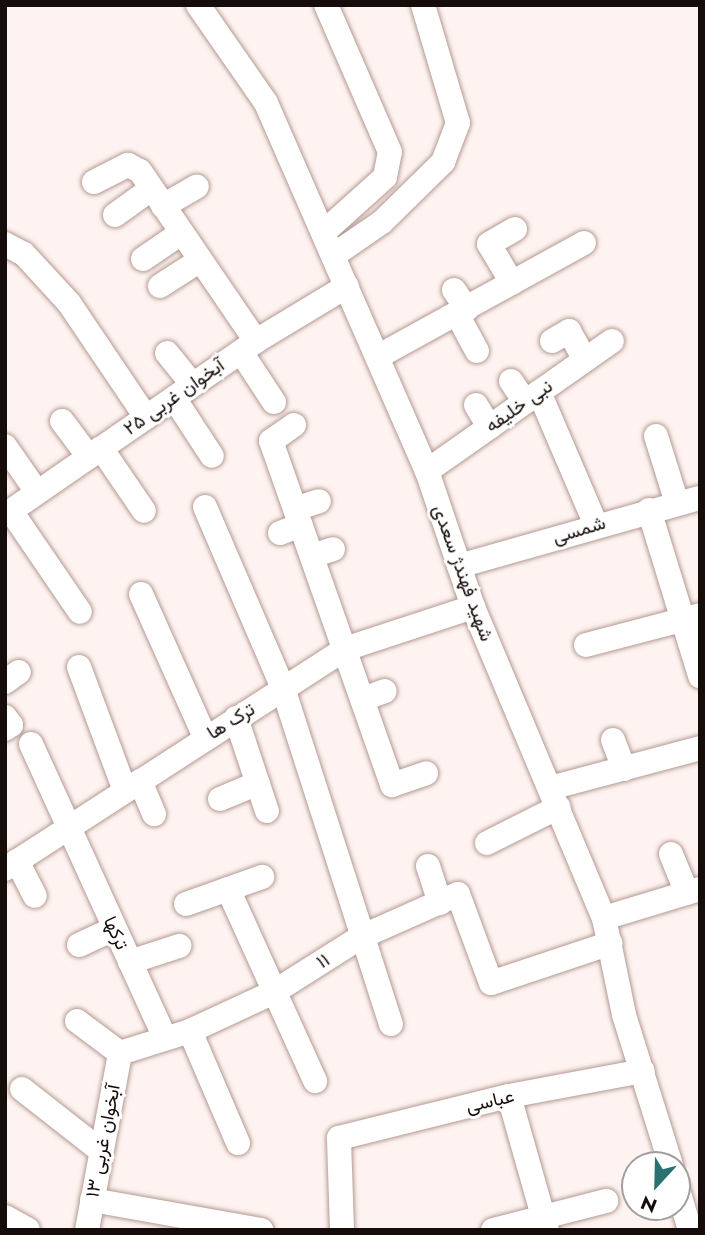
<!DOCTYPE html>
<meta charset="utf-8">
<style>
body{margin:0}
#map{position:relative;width:705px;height:1235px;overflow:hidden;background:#fef3f0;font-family:Jost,Vazirmatn,sans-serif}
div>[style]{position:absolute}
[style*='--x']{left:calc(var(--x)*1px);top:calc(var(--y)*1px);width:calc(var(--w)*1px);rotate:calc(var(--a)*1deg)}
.roads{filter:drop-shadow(0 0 2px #b39992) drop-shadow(0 0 2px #b39992)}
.minor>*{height:24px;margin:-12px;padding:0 12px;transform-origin:12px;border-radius:12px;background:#fff}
span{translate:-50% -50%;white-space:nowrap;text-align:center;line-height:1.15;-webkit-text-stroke:6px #fff;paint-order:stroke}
.street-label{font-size:19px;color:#160d0b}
.frame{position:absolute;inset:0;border:7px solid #160d0b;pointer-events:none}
.north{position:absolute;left:621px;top:1151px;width:70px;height:70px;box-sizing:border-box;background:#fff;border:2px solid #a29e9d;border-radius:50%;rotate:202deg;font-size:19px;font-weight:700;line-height:28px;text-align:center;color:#160d0b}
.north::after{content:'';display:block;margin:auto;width:24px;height:32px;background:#287271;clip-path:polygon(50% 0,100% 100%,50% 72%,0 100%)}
</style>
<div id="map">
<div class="roads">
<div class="minor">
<i style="--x:198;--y:5;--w:119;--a:55.2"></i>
<i style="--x:266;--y:103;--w:402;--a:66.4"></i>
<i style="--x:427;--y:471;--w:144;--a:71.3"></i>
<i style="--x:473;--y:607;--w:337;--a:67.2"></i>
<i style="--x:604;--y:918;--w:99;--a:78.3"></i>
<i style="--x:624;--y:1015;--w:157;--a:72.6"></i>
<i style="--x:94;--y:182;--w:38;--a:-27"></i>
<i style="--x:128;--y:165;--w:13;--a:27"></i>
<i style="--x:140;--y:171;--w:206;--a:55.7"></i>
<i style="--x:163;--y:206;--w:39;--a:-30"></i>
<i style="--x:115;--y:215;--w:44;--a:-35.8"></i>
<i style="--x:324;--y:232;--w:82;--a:-42"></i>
<i style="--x:385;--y:177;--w:25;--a:-79"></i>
<i style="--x:390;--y:152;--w:160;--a:-113.5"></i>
<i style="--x:5;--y:244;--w:21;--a:28"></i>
<i style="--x:24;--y:254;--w:67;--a:47.4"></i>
<i style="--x:69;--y:303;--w:138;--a:56"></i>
<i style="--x:334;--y:255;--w:58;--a:-34.5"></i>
<i style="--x:382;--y:222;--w:86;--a:-44.5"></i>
<i style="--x:443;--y:162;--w:42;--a:-69"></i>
<i style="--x:458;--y:123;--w:123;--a:-106.5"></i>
<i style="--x:143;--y:259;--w:46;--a:-34.4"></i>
<i style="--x:512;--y:283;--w:45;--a:-120.5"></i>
<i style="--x:489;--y:244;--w:30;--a:-30"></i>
<i style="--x:160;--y:286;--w:46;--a:-32.7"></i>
<i style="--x:454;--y:290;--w:23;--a:56"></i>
<i style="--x:457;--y:314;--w:42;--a:61.6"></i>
<i style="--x:552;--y:341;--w:20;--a:-30"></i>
<i style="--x:569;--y:331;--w:33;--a:61"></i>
<i style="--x:241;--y:352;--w:60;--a:56.6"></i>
<i style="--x:167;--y:353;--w:41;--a:50.9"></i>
<i style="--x:379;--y:356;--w:234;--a:-28.9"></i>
<i style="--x:511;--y:381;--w:25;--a:56"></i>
<i style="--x:539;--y:392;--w:145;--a:66.8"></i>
<i style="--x:174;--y:398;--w:69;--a:56.8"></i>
<i style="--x:476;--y:405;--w:26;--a:59"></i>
<i style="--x:62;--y:421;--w:45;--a:53.1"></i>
<i style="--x:294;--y:425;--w:28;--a:145"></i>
<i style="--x:271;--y:441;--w:365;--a:70.6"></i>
<i style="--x:392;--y:785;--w:36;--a:-19"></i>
<i style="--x:656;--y:436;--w:70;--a:72.6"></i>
<i style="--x:5;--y:446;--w:56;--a:55.2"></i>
<i style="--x:101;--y:448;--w:76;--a:55.7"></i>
<i style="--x:427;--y:471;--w:226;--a:-35.1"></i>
<i style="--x:205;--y:507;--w:197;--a:66.7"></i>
<i style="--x:283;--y:688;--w:353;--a:72.2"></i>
<i style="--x:295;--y:509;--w:25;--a:-18"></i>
<i style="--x:649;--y:510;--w:174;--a:72.9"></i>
<i style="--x:11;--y:511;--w:122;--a:55.7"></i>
<i style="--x:5;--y:515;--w:305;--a:-34.7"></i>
<i style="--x:256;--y:341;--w:106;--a:-31.1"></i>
<i style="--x:280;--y:533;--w:22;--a:-21"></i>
<i style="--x:312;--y:556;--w:22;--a:-18"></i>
<i style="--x:459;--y:566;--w:250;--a:-15.8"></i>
<i style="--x:141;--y:594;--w:157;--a:65.9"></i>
<i style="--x:586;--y:645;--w:118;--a:-14.7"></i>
<i style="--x:79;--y:667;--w:132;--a:69.6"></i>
<i style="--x:5;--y:682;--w:17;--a:-36"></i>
<i style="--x:363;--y:699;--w:23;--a:-20"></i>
<i style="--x:5;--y:717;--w:10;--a:53"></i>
<i style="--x:11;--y:725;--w:7;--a:146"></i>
<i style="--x:236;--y:718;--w:98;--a:71.6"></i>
<i style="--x:613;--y:740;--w:31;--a:69"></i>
<i style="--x:31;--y:744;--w:323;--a:65.5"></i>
<i style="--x:140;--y:781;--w:36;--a:67"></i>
<i style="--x:550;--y:788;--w:155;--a:-14.9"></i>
<i style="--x:220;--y:799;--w:41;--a:-22.8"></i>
<i style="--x:487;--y:843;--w:80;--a:-26.6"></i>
<i style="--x:671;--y:854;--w:42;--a:67.7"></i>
<i style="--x:17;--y:861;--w:39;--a:63"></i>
<i style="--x:428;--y:866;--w:39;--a:72"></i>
<i style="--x:5;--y:869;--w:405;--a:-32.9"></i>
<i style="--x:345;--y:649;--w:135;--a:-18.2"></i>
<i style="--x:228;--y:889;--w:211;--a:65.6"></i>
<i style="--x:186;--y:904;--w:81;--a:-19.6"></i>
<i style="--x:604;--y:918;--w:100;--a:-16.8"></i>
<i style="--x:79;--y:945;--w:38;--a:-25"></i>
<i style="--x:130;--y:962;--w:52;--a:-18.1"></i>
<i style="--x:77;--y:1021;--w:54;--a:36.7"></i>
<i style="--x:190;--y:1031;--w:122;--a:66.8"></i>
<i style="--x:120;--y:1053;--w:73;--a:-17.4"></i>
<i style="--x:190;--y:1031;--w:93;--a:-24.9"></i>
<i style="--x:274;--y:992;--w:103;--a:-32.3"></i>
<i style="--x:361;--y:937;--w:106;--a:-23.9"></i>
<i style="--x:458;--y:894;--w:95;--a:69.7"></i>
<i style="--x:491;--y:983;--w:126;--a:-18.4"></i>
<i style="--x:22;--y:1089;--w:100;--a:38.1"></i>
<i style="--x:509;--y:1096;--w:139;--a:74.2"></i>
<i style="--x:677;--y:1187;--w:45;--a:73.2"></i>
<i style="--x:92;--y:1200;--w:172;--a:10.1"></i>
<i style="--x:5;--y:1217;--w:26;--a:29"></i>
<i style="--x:87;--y:1230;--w:180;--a:-79.4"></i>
<i style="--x:342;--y:1230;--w:92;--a:-91.9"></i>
<i style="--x:339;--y:1138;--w:175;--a:-13.9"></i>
<i style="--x:509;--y:1096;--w:136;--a:-10.6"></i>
<i style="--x:493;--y:1230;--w:117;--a:-14.4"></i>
</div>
</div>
<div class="street-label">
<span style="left:174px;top:397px;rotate:-35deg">آبخوان غربی ۲۵</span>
<span style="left:519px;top:406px;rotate:-35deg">نبی خلیفه</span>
<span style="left:579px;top:530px;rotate:-17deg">شمسی</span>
<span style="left:463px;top:573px;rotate:70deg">شهید فهندژ سعدی</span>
<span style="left:231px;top:721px;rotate:-32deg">ترک ها</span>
<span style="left:116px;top:933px;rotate:65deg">ترکها</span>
<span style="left:323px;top:961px;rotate:-32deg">۱۱</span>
<span style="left:490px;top:1101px;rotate:-13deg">عباسی</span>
<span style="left:103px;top:1141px;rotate:-79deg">آبخوان غربی ۱۳</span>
</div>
<div class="frame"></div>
<div class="north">N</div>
</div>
